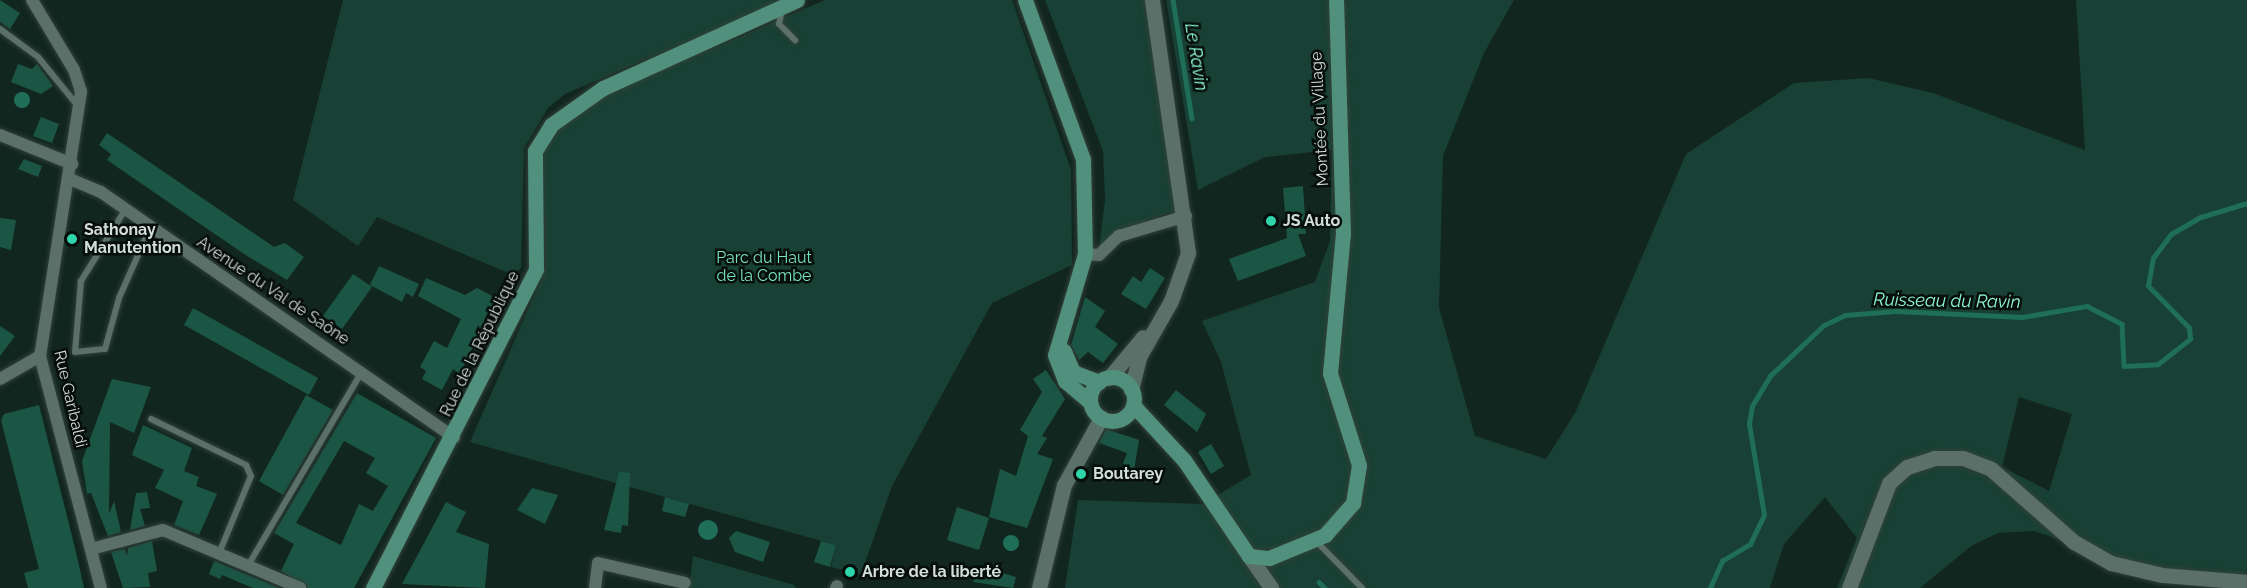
<!DOCTYPE html>
<meta charset="utf-8">
<style>
body{margin:0}
#map{position:relative;width:2247px;height:588px;overflow:hidden;background:#122620;font-family:Raleway,sans-serif}
div>[style]{position:absolute}
[style*='--x']{left:calc(var(--x)*1px);top:calc(var(--y)*1px);width:calc(var(--w)*1px);rotate:calc(var(--a)*1deg)}
.green>*{inset:0;background:#184034}
.water>*{inset:0;background:#1f6e58}
.round{border-radius:50%}
.stream>*{height:4.5px;margin:-2.25px;padding:0 2.25px;transform-origin:2.25px;border-radius:2.25px;background:#1f6e58}
.building>*{inset:0;background:#1b5645}
.roads{filter:drop-shadow(0 0 2px #32413b) drop-shadow(0 0 2px #32413b)}
.service>*{height:6px;margin:-3px;padding:0 3px;transform-origin:3px;border-radius:3px;background:#5a7068}
.minor>*{height:12px;margin:-6px;padding:0 6px;transform-origin:6px;border-radius:6px;background:#5a7068}
.tertiary>*{height:15px;margin:-7.5px;padding:0 7.5px;transform-origin:7.5px;border-radius:7.5px;background:#5a7068}
.secondary>*{height:15px;margin:-7.5px;padding:0 7.5px;transform-origin:7.5px;border-radius:7.5px;background:#50907d}
.secondary>.ring{margin:-7.5px;padding:0;box-sizing:content-box;background:none;border:15px solid #50907d;border-radius:50%}
.dots>*{width:16px;height:16px;translate:-50% -50%;box-sizing:border-box;border:3px solid #060d0a;border-radius:50%}
span{translate:-50% -50%;white-space:nowrap;text-align:center;line-height:1.15;-webkit-text-stroke:5px #060d0a;paint-order:stroke}
.street-label{font-size:16px;color:#d2deda}
.poi-label{font-size:16px;color:#d2deda;font-weight:700}
.left{translate:0 -50%;text-align:left}
.park-label{font-size:16px;color:#77e4c2}
.water-label{font-size:18px;color:#8dfad7;font-style:italic}
</style>
<div id="map">
<div class="green">
<i style="clip-path:polygon(343px 0,783px 0,565px 94px,548px 108px,524px 148px,521px 268px,513px 275px,377px 217px,358px 246px,293px 200px)"></i>
<i style="clip-path:polygon(825px 0,1012px 0,1071px 170px,1072px 265px,992px 303px,892px 486px,861px 574px,831px 567px,836px 545px,470px 442px,545px 271px,544px 153px,563px 123px,610px 93px)"></i>
<i style="clip-path:polygon(1045px 0,1150px 0,1180px 209px,1116px 232px,1099px 249px,1105px 200px,1103px 151px)"></i>
<i style="clip-path:polygon(evenodd,1166px 0,1514px 0,1484px 53px,1443px 156px,1439px 308px,1475px 436px,1546px 459px,1575px 413px,1686px 154px,1794px 83px,1868px 78px,1933px 93px,2085px 150px,2076px 0,2247px 0,2247px 581px,2144px 569px,2034px 531px,1998px 533px,1971px 546px,1920px 588px,1837px 588px,1857px 538px,1825px 497px,1784px 544px,1770px 588px,1065px 588px,1078px 500px,1203px 504px,1251px 475px,1221px 362px,1202px 321px,1315px 282px,1330px 241px,1332px 150px,1265px 157px,1198px 190px,1166px 0,2019px 397px,2072px 414px,2049px 491px,2002px 467px,2019px 397px)"></i>
<i style="clip-path:polygon(693px 556px,794px 585px,796px 588px,689px 588px)"></i>
</div>
<div class="water">
<i class="round" style="left:14px;top:92px;width:16px;height:16px"></i>
<i class="round" style="left:698px;top:520px;width:20px;height:20px"></i>
<i class="round" style="left:1003px;top:535px;width:16px;height:16px"></i>
</div>
<div class="stream">
<i style="--x:1173;--y:0;--w:120;--a:80.9"></i>
<i style="--x:1319;--y:582;--w:8;--a:45"></i>
<i style="--x:1710;--y:588;--w:30;--a:-66"></i>
<i style="--x:1722;--y:561;--w:33;--a:-31"></i>
<i style="--x:1750;--y:544;--w:32;--a:-64"></i>
<i style="--x:1764;--y:515;--w:92;--a:-99.4"></i>
<i style="--x:1749;--y:424;--w:18;--a:-81"></i>
<i style="--x:1752;--y:406;--w:35;--a:-59"></i>
<i style="--x:1770;--y:376;--w:74;--a:-43.4"></i>
<i style="--x:1824;--y:325;--w:23;--a:-25"></i>
<i style="--x:1845;--y:315;--w:50;--a:-4.6"></i>
<i style="--x:1895;--y:311;--w:127;--a:2.7"></i>
<i style="--x:2022;--y:317;--w:66;--a:-9.6"></i>
<i style="--x:2087;--y:306;--w:39;--a:27"></i>
<i style="--x:2122;--y:324;--w:42;--a:87.3"></i>
<i style="--x:2124;--y:366;--w:34;--a:-3"></i>
<i style="--x:2158;--y:364;--w:41;--a:-38"></i>
<i style="--x:2190;--y:339;--w:11;--a:-95"></i>
<i style="--x:2189;--y:328;--w:59;--a:-134.3"></i>
<i style="--x:2148;--y:286;--w:28;--a:-80"></i>
<i style="--x:2153;--y:258;--w:30;--a:-53"></i>
<i style="--x:2171;--y:234;--w:34;--a:-30"></i>
<i style="--x:2201;--y:217;--w:48;--a:-16.9"></i>
</div>
<div class="building">
<i style="clip-path:polygon(0 0,20px 13px,10px 29px,0 22px)"></i>
<i style="clip-path:polygon(18px 64px,32px 69px,37px 64px,53px 86px,41px 94px,11px 82px)"></i>
<i style="clip-path:polygon(41px 117px,59px 124px,52px 143px,33px 136px)"></i>
<i style="clip-path:polygon(107px 133px,274px 247px,285px 243px,304px 257px,287px 280px,244px 254px,107px 160px,111px 154px,99px 145px)"></i>
<i style="clip-path:polygon(24px 159px,42px 166px,38px 177px,18px 169px)"></i>
<i style="clip-path:polygon(1303px 186px,1306px 234px,1298px 234px,1306px 256px,1238px 281px,1229px 259px,1287px 238px,1283px 188px)"></i>
<i style="clip-path:polygon(0 218px,16px 220px,11px 250px,0 247px)"></i>
<i style="clip-path:polygon(379px 266px,419px 284px,413px 297px,406px 293px,402px 302px,370px 285px)"></i>
<i style="clip-path:polygon(1150px 268px,1165px 278px,1146px 309px,1121px 294px,1133px 276px,1141px 282px)"></i>
<i style="clip-path:polygon(353px 274px,372px 287px,342px 329px,323px 316px)"></i>
<i style="clip-path:polygon(426px 278px,465px 295px,477px 288px,496px 298px,460px 374px,453px 369px,442px 390px,422px 379px,426px 371px,420px 367px,434px 341px,447px 348px,461px 319px,418px 296px)"></i>
<i style="clip-path:polygon(1085px 297px,1105px 311px,1095px 327px,1118px 344px,1103px 363px,1088px 352px,1079px 360px,1071px 345px)"></i>
<i style="clip-path:polygon(193px 308px,318px 378px,309px 395px,184px 325px)"></i>
<i style="clip-path:polygon(0 326px,15px 336px,0 356px)"></i>
<i style="clip-path:polygon(1046px 370px,1065px 399px,1042px 436px,1047px 438px,1037px 454px,1053px 459px,1027px 528px,989px 517px,1000px 469px,1016px 476px,1028px 436px,1020px 430px,1042px 392px,1033px 379px)"></i>
<i style="clip-path:polygon(112px 379px,151px 387px,134px 433px,110px 422px,109px 514px,114px 501px,121px 532px,108px 536px,91px 493px,87px 494px,82px 461px)"></i>
<i style="clip-path:polygon(1176px 390px,1206px 414px,1197px 432px,1164px 405px)"></i>
<i style="clip-path:polygon(evenodd,357px 393px,436px 438px,354px 588px,308px 588px,281px 571px,294px 544px,274px 533px,357px 393px,344px 441px,375px 458px,366px 473px,388px 486px,373px 511px,359px 504px,341px 545px,296px 523px,344px 441px)"></i>
<i style="clip-path:polygon(306px 395px,333px 410px,283px 495px,259px 481px)"></i>
<i style="clip-path:polygon(39px 405px,75px 548px,84px 588px,28px 588px,24px 573px,39px 569px,1px 420px,4px 414px)"></i>
<i style="clip-path:polygon(143px 425px,192px 448px,184px 471px,199px 477px,196px 486px,217px 494px,199px 535px,174px 525px,183px 501px,155px 488px,164px 470px,132px 455px)"></i>
<i style="clip-path:polygon(1106px 429px,1139px 440px,1133px 476px,1120px 472px,1127px 453px,1099px 443px)"></i>
<i style="clip-path:polygon(1211px 444px,1224px 466px,1211px 474px,1198px 452px)"></i>
<i style="clip-path:polygon(619px 472px,630px 473px,628px 526px,622px 525px,621px 533px,604px 530px)"></i>
<i style="clip-path:polygon(532px 488px,558px 495px,545px 524px,517px 510px)"></i>
<i style="clip-path:polygon(147px 492px,150px 508px,140px 509px,145px 526px,130px 530px,136px 493px)"></i>
<i style="clip-path:polygon(665px 497px,689px 504px,685px 517px,662px 511px)"></i>
<i style="clip-path:polygon(446px 502px,466px 512px,456px 532px,489px 544px,485px 588px,402px 584px)"></i>
<i style="clip-path:polygon(957px 507px,989px 518px,979px 550px,947px 540px)"></i>
<i style="clip-path:polygon(736px 531px,770px 542px,763px 562px,735px 552px,729px 538px)"></i>
<i style="clip-path:polygon(152px 541px,157px 571px,148px 573px,150px 587px,123px 588px,111px 552px,125px 549px,127px 556px,128px 548px)"></i>
<i style="clip-path:polygon(821px 541px,836px 545px,830px 567px,814px 562px)"></i>
<i style="clip-path:polygon(214px 561px,279px 588px,253px 588px,222px 575px,220px 579px,209px 574px)"></i>
<i style="clip-path:polygon(979px 566px,1016px 577px,1013px 588px,973px 582px)"></i>
</div>
<div class="roads">
<div class="service">
<i style="--x:782;--y:10;--w:14;--a:102"></i>
<i style="--x:779;--y:24;--w:23;--a:45"></i>
<i style="--x:0;--y:29;--w:47;--a:36.4"></i>
<i style="--x:38;--y:57;--w:63;--a:50.8"></i>
<i style="--x:125;--y:210;--w:84;--a:121.8"></i>
<i style="--x:81;--y:281;--w:71;--a:94.8"></i>
<i style="--x:75;--y:352;--w:30;--a:-6"></i>
<i style="--x:105;--y:349;--w:53;--a:-74.6"></i>
<i style="--x:119;--y:298;--w:77;--a:-66.1"></i>
<i style="--x:151;--y:419;--w:106;--a:25.8"></i>
<i style="--x:246;--y:465;--w:12;--a:66"></i>
<i style="--x:251;--y:476;--w:81;--a:112.5"></i>
<i style="--x:1315;--y:540;--w:67;--a:45.6"></i>
<i style="--x:249;--y:564;--w:221;--a:-59.6"></i>
</div>
<div class="minor">
<i style="--x:32;--y:0;--w:82;--a:59"></i>
<i style="--x:74;--y:70;--w:23;--a:72"></i>
<i style="--x:81;--y:92;--w:267;--a:98.8"></i>
<i style="--x:40;--y:356;--w:240;--a:75.3"></i>
<i style="--x:0;--y:135;--w:78;--a:21.9"></i>
<i style="--x:70;--y:179;--w:34;--a:23"></i>
<i style="--x:101;--y:192;--w:430;--a:34.8"></i>
<i style="--x:1085;--y:254;--w:14;--a:4"></i>
<i style="--x:1099;--y:255;--w:28;--a:-44"></i>
<i style="--x:1119;--y:236;--w:70;--a:-16.6"></i>
<i style="--x:0;--y:379;--w:46;--a:-29.9"></i>
<i style="--x:91;--y:549;--w:74;--a:-14.8"></i>
<i style="--x:163;--y:530;--w:149;--a:22.9"></i>
<i style="--x:595;--y:588;--w:25;--a:-83"></i>
<i style="--x:598;--y:563;--w:89;--a:12.9"></i>
<i style="--x:836;--y:588;--w:2;--a:-63"></i>
</div>
<div class="tertiary">
<i style="--x:1109;--y:378;--w:53;--a:-50.3"></i>
<i style="--x:1131;--y:390;--w:34;--a:-76"></i>
<i style="--x:1139;--y:357;--w:64;--a:-60.3"></i>
<i style="--x:1171;--y:301;--w:51;--a:-70.5"></i>
<i style="--x:1188;--y:253;--w:256;--a:-98.1"></i>
<i style="--x:1249;--y:556;--w:39;--a:55"></i>
<i style="--x:1039;--y:588;--w:106;--a:-76.4"></i>
<i style="--x:1064;--y:485;--w:77;--a:-61.1"></i>
<i style="--x:1849;--y:588;--w:112;--a:-69.1"></i>
<i style="--x:1889;--y:483;--w:24;--a:-42"></i>
<i style="--x:1907;--y:467;--w:28;--a:-18"></i>
<i style="--x:1934;--y:458;--w:29;--a:0"></i>
<i style="--x:1963;--y:458;--w:30;--a:21"></i>
<i style="--x:1991;--y:469;--w:111;--a:41.3"></i>
<i style="--x:2074;--y:542;--w:43;--a:29.6"></i>
<i style="--x:2111;--y:563;--w:52;--a:13.2"></i>
<i style="--x:2162;--y:575;--w:85;--a:4.7"></i>
</div>
<div class="secondary">
<i style="--x:1025;--y:0;--w:169;--a:70"></i>
<i style="--x:1083;--y:159;--w:95;--a:88.8"></i>
<i style="--x:1085;--y:254;--w:105;--a:106.5"></i>
<i style="--x:1055;--y:355;--w:28;--a:69"></i>
<i style="--x:1065;--y:381;--w:33;--a:40"></i>
<i style="--x:1064;--y:351;--w:23;--a:67"></i>
<i style="--x:1073;--y:372;--w:28;--a:21"></i>
<i class="ring" style="left:1090px;top:377px;width:29px;height:29px"></i>
<i style="--x:1133;--y:405;--w:75;--a:47.2"></i>
<i style="--x:1184;--y:460;--w:116;--a:55.9"></i>
<i style="--x:1249;--y:556;--w:20;--a:6"></i>
<i style="--x:1269;--y:558;--w:61;--a:-22.3"></i>
<i style="--x:1325;--y:535;--w:43;--a:-48.8"></i>
<i style="--x:1353;--y:503;--w:38;--a:-81"></i>
<i style="--x:1359;--y:465;--w:96;--a:-107.5"></i>
<i style="--x:1330;--y:373;--w:140;--a:-84.7"></i>
<i style="--x:1343;--y:234;--w:234;--a:-91.7"></i>
<i style="--x:373;--y:588;--w:358;--a:-62.9"></i>
<i style="--x:536;--y:269;--w:118;--a:-90.5"></i>
<i style="--x:535;--y:151;--w:31;--a:-58"></i>
<i style="--x:551;--y:125;--w:64;--a:-35.4"></i>
<i style="--x:603;--y:88;--w:213;--a:-24.4"></i>
</div>
</div>
<div class="dots">
<i style="left:1271px;top:221px;background:#2ed4aa"></i>
<i style="left:72px;top:239px;background:#2ed4aa"></i>
<i style="left:1081px;top:474px;background:#2ed4aa"></i>
<i style="left:850px;top:572px;background:#2ed4aa"></i>
</div>
<div class="street-label">
<span style="left:1320px;top:119px;rotate:-93deg">Montée du Village</span>
<span style="left:273px;top:291px;rotate:34deg">Avenue du Val de Saône</span>
<span style="left:480px;top:344px;rotate:-64deg">Rue de la République</span>
<span style="left:70px;top:399px;rotate:77deg">Rue Garibaldi</span>
</div>
<div class="poi-label">
<span class="left" style="left:1283px;top:221px">JS Auto</span>
<span class="left" style="left:84px;top:239px">Sathonay<br>Manutention</span>
<span class="left" style="left:1093px;top:474px">Boutarey</span>
<span class="left" style="left:862px;top:572px">Arbre de la liberté</span>
</div>
<div class="park-label">
<span style="left:764px;top:267px">Parc du Haut<br>de la Combe</span>
</div>
<div class="water-label">
<span style="left:1196px;top:57px;rotate:81deg">Le Ravin</span>
<span style="left:1947px;top:301px;rotate:1deg">Ruisseau du Ravin</span>
</div>
</div>
